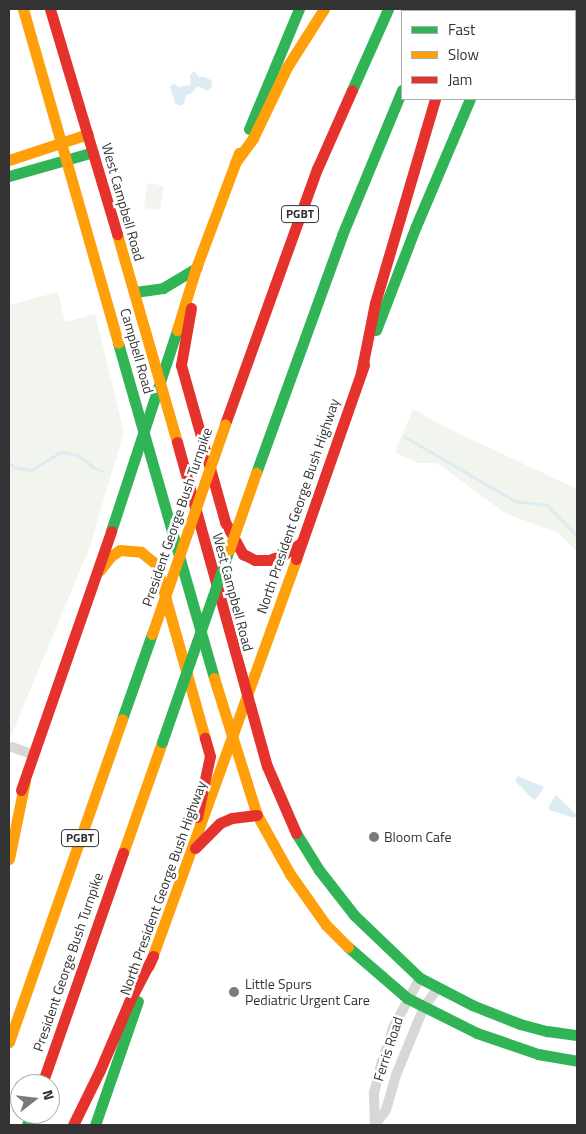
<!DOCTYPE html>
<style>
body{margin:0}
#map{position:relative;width:586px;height:1134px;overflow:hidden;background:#fff;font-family:"Titillium Web",sans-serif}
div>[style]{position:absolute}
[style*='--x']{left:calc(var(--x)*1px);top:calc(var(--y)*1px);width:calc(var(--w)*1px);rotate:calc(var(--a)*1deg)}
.green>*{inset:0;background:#f1f5ed}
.water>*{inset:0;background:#ddebf3}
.stream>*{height:3px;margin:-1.5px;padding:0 1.5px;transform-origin:1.5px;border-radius:1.5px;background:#ddebf3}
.street>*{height:10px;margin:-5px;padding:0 5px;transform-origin:5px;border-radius:5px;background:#d7d7d7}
.fast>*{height:11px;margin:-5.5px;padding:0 5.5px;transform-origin:5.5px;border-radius:5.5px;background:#30b455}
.slow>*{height:11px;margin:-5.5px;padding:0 5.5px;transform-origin:5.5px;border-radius:5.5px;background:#ff9f0a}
.jam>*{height:11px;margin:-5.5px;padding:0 5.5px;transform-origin:5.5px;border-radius:5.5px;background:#e5322d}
.fast-bridge>*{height:11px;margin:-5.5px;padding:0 5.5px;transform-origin:5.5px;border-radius:5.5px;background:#30b455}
.slow-bridge>*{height:11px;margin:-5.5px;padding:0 5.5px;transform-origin:5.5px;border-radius:5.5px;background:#ff9f0a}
.dots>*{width:14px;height:14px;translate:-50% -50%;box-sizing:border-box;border:2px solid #fff;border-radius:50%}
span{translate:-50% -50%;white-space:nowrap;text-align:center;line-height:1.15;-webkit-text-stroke:5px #fff;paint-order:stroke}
.shield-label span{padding:1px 4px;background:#fff;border:1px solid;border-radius:4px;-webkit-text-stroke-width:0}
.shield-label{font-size:12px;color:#333;font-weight:700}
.street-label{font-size:14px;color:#333}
.poi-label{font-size:14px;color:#333}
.left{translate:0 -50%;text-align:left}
.frame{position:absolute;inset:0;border:10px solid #333;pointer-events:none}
.legend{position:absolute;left:401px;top:10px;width:175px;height:90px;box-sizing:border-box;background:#fff;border:1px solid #adadad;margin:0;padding:6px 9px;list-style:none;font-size:15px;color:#333}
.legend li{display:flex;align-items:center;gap:10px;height:25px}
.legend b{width:25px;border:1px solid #adadad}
.north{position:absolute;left:10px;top:1074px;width:50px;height:50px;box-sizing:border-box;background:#fff;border:1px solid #adadad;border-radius:50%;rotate:74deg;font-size:14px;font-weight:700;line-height:20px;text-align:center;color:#333}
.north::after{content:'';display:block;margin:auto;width:18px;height:22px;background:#7a7a7a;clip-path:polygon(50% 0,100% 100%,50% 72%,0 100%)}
</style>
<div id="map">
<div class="green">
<i style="clip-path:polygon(148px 183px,164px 186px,160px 210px,144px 208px)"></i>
<i style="clip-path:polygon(58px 292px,65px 322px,95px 314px,124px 432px,89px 549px,9px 741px,9px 305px)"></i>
<i style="clip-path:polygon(413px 409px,447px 428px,577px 489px,577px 552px,558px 533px,505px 513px,437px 463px,417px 463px,395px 452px)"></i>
</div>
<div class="water">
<i style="clip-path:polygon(194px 71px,199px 77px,205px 77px,211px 80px,212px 87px,207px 91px,200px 87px,197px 87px,192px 93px,186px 95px,184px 104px,180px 106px,175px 103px,170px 87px,174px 83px,178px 87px,191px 85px,190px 75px)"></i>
<i style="clip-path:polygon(518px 776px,544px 787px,537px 798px,534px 800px,515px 781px)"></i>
<i style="clip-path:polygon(556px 795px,577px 815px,574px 818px,549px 810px,549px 806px)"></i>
</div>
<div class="stream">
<i style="--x:405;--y:437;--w:127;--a:30.2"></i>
<i style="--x:515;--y:501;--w:32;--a:7"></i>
<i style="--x:547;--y:505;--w:43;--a:45.9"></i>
<i style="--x:9;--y:463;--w:6;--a:39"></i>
<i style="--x:14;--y:467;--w:17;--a:10"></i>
<i style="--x:31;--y:470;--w:35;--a:-31"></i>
<i style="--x:61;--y:452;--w:17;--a:10"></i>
<i style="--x:78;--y:455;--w:19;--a:39"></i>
<i style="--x:93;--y:467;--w:10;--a:24"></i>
</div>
<div class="street">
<i style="--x:12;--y:747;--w:23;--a:20"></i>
<i style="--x:375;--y:1125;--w:32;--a:-92"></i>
<i style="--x:374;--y:1093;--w:32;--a:-76"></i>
<i style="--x:382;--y:1062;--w:38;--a:-72"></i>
<i style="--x:394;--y:1026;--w:55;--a:-61.6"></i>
<i style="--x:375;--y:1125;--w:19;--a:-54"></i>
<i style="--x:386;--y:1110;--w:36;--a:-74"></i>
<i style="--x:396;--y:1075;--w:74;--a:-67.6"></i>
<i style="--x:424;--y:1007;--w:24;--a:-54"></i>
</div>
<div class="fast">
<i style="--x:439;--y:11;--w:2;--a:-63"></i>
<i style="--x:352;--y:90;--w:89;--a:-66"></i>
<i style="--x:249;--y:129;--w:130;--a:-67.4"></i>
<i style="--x:9;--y:176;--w:87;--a:-15.9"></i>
<i style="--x:135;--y:292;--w:28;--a:-8"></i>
<i style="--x:163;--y:288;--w:39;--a:-31"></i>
<i style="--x:376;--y:330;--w:111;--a:-69"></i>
<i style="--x:416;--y:226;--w:138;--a:-67"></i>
<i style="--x:118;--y:343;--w:348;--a:74"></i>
<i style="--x:256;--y:473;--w:253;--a:-70.1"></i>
<i style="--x:342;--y:235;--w:157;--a:-67.5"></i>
<i style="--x:111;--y:531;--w:212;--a:-71.8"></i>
<i style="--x:122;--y:719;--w:90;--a:-70.6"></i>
<i style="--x:296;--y:833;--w:44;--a:58.1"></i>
<i style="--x:319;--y:870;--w:57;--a:52.1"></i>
<i style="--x:354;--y:915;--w:91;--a:43.7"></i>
<i style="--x:420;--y:978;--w:59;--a:27.4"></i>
<i style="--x:472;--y:1005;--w:52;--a:21.6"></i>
<i style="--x:520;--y:1024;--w:28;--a:15"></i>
<i style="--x:547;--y:1031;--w:30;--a:8"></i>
<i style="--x:348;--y:947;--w:78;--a:40.8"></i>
<i style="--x:407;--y:998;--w:78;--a:26.6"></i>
<i style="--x:477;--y:1033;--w:65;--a:19"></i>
<i style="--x:538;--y:1054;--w:40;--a:10"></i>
<i style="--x:27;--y:1125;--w:12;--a:-70"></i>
<i style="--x:95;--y:1125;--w:131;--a:-70.9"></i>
</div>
<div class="slow">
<i style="--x:23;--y:9;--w:347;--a:74.1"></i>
<i style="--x:9;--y:160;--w:83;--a:-18.2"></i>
<i style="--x:235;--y:163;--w:31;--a:-54"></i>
<i style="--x:253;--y:138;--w:79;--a:-64.4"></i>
<i style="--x:287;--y:67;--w:69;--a:-57.5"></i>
<i style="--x:117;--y:234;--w:216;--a:73.9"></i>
<i style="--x:177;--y:330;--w:65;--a:-73"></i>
<i style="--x:196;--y:268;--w:123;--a:-69.5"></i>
<i style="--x:100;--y:570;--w:16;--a:-52"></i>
<i style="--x:110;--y:557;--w:12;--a:-35"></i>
<i style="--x:120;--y:550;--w:21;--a:5"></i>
<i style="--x:141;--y:552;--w:19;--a:39"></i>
<i style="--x:156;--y:564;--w:181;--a:74.3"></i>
<i style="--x:214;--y:678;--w:144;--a:72.6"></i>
<i style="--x:257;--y:815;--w:68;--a:60.8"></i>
<i style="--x:290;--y:874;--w:62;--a:54.8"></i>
<i style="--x:326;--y:925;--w:31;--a:45"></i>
<i style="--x:123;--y:853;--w:118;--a:-70.6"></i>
<i style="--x:9;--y:859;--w:80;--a:-78.4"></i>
<i style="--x:149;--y:966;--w:433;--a:-70.1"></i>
<i style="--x:9;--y:1042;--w:342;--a:-70.7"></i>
</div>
<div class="jam">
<i style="--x:50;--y:9;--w:235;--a:73.4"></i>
<i style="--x:466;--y:11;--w:2;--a:-63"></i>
<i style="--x:511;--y:11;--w:2;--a:-63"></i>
<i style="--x:191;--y:308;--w:58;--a:100"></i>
<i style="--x:181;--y:365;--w:163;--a:74.3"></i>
<i style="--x:225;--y:522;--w:37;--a:61"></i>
<i style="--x:243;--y:554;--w:13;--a:27"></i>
<i style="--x:255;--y:560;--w:14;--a:0"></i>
<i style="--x:269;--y:560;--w:15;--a:-20"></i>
<i style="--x:283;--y:555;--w:22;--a:-34"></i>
<i style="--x:361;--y:373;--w:71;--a:-78.7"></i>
<i style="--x:375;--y:303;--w:213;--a:-73.6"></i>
<i style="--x:225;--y:424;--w:271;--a:-70.2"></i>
<i style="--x:317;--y:169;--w:86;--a:-66.1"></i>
<i style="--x:177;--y:442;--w:336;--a:74.5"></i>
<i style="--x:267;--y:766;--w:73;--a:66.6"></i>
<i style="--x:296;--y:559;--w:206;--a:-70.7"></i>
<i style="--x:21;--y:790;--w:274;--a:-70.8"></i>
<i style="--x:197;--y:817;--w:62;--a:-78"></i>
<i style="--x:210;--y:756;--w:19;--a:-106"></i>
<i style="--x:195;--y:848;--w:35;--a:-45"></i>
<i style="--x:220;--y:823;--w:13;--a:-23"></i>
<i style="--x:232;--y:818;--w:25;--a:-7"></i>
<i style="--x:42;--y:1084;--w:245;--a:-70.7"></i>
<i style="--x:73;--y:1125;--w:61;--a:-63.9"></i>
<i style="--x:100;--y:1070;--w:74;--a:-66.9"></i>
<i style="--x:129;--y:1002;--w:52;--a:-62.4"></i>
</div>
<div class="fast-bridge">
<i style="--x:162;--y:742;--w:203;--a:-70.8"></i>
</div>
<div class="slow-bridge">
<i style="--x:229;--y:550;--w:82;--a:-70.7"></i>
<i style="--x:152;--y:634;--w:222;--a:-70.8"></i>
</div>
<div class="dots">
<i style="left:374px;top:837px;background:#7a7a7a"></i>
<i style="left:234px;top:992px;background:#7a7a7a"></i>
</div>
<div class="shield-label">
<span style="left:300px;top:214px">PGBT</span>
<span style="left:80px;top:838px">PGBT</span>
</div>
<div class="street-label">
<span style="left:123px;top:202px;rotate:74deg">West Campbell Road</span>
<span style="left:137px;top:351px;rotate:74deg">Campbell Road</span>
<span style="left:298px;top:506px;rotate:-71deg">North President George Bush Highway</span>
<span style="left:177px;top:517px;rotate:-71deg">President George Bush Turnpike</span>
<span style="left:233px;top:592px;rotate:75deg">West Campbell Road</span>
<span style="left:163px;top:888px;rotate:-70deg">North President George Bush Highway</span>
<span style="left:68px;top:962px;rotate:-71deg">President George Bush Turnpike</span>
<span style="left:388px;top:1049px;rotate:-72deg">Ferris Road</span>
</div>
<div class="poi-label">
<span class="left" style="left:384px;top:837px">Bloom Cafe</span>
<span class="left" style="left:245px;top:992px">Little Spurs<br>Pediatric Urgent Care</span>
</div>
<div class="frame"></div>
<ul class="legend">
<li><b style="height:6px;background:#30b455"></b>Fast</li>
<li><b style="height:6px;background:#ff9f0a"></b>Slow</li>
<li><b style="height:6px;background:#e5322d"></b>Jam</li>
</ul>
<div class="north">N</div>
</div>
